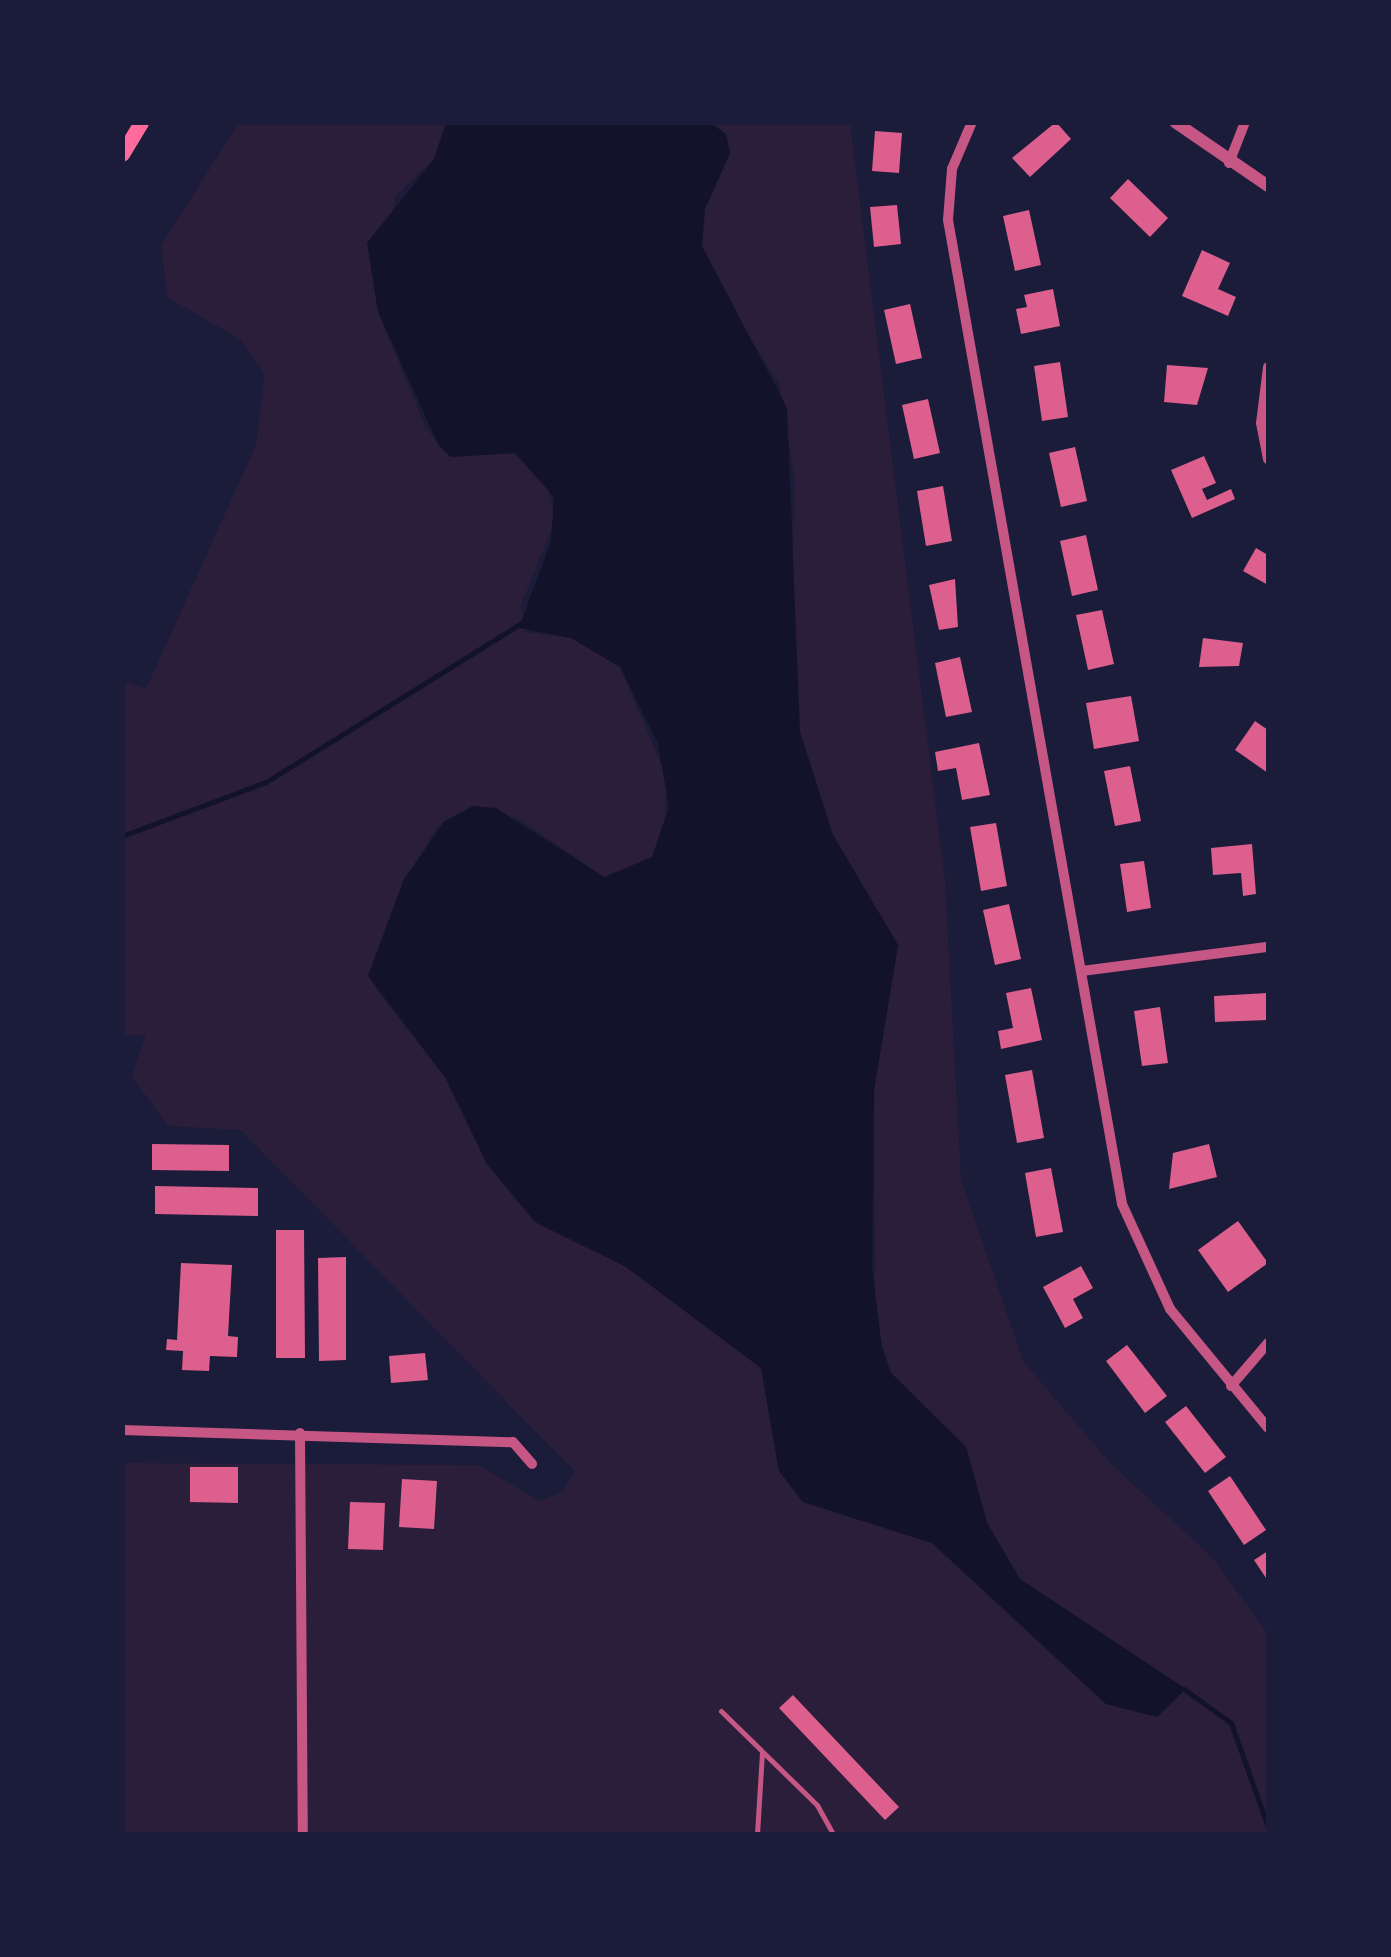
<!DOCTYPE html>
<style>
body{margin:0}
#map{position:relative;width:1391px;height:1957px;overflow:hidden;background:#1b1b3a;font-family:"Space Grotesk",sans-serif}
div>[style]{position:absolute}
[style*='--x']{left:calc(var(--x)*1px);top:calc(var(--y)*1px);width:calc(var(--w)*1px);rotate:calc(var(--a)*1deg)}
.green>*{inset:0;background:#2a1e3b}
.water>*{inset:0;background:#12122b}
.stream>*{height:5px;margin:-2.5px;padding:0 2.5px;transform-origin:2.5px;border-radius:2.5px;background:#12122b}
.building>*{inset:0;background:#dd5f8e}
.service>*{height:5px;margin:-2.5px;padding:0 2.5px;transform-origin:2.5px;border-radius:2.5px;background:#c65784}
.minor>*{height:10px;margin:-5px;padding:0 5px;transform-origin:5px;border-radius:5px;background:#c65784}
.tertiary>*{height:12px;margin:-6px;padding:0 6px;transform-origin:6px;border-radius:6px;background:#c65784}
.primary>*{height:15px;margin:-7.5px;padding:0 7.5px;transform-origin:7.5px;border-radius:7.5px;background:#ff6b9d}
span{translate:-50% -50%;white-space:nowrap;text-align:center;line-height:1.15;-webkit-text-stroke:8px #1b1b3a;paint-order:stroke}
.frame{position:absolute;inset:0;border:125px solid #1b1b3a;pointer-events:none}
</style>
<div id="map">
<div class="green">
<i style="clip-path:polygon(239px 123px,446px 123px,434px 159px,395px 197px,378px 312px,426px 428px,450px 457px,515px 453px,546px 478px,555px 521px,521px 605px,526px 632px,571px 638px,620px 667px,667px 778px,664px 835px,652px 857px,619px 876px,604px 877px,519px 819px,473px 806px,444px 821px,429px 839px,376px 989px,445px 1077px,487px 1164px,535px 1222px,626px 1267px,761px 1368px,779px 1471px,803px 1502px,932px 1543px,1106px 1704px,1157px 1717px,1185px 1689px,1020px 1579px,987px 1523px,966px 1447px,891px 1373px,875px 1321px,874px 1090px,898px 945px,833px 835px,800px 732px,790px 617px,795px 483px,779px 383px,725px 302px,702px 246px,705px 209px,730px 153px,726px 134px,711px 123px,850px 123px,945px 879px,961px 1179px,1023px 1361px,1111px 1464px,1211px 1556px,1268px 1634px,1268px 1834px,123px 1834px,123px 1463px,478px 1465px,540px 1501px,562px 1492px,575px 1472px,241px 1130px,168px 1126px,132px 1076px,146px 1035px,123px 1035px,122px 681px,146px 689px,256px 445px,265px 374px,241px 340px,167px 297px,161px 245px)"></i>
</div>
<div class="water">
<i style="clip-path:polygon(711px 123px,726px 134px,730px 153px,705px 209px,702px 246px,787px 408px,800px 732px,833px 835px,898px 945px,874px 1090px,872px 1268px,882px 1348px,891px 1373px,966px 1447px,987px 1523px,1020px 1579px,1186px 1689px,1157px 1717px,1106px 1704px,932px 1543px,803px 1502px,779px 1471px,761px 1368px,626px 1267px,535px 1222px,487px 1164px,445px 1077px,368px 976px,404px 879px,444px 822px,473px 806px,496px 808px,604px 877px,652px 857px,669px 807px,658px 744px,620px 667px,571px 638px,519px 628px,551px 541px,554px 497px,515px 453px,451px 457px,439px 446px,378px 312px,367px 243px,434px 159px,446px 123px)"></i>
</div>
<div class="stream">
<i style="--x:122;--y:836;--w:154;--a:-20.6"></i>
<i style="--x:266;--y:782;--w:303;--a:-31.9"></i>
<i style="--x:1184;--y:1689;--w:58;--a:35.9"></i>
<i style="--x:1231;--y:1723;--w:110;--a:70.4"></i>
</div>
<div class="building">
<i style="clip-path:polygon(1056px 122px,1071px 139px,1030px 177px,1012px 158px)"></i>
<i style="clip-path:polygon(875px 131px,902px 133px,899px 173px,872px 171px)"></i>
<i style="clip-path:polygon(1128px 179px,1168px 218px,1150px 237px,1110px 198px)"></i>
<i style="clip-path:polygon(897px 205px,901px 244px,874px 247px,870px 207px)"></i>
<i style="clip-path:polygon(1029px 210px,1041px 265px,1015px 271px,1003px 216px)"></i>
<i style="clip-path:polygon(1202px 250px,1230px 263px,1218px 289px,1236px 297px,1228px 316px,1182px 296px)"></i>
<i style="clip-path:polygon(1053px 289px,1060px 326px,1021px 334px,1016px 309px,1027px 307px,1024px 295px)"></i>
<i style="clip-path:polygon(910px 304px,922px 358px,896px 364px,884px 310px)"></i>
<i style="clip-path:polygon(1060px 362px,1068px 417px,1042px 421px,1034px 366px)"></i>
<i style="clip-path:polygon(1167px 365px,1208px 368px,1197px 405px,1164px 402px)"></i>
<i style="clip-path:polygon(928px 399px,940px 453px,914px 459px,902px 405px)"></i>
<i style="clip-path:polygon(1075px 447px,1087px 501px,1061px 507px,1049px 453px)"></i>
<i style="clip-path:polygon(1204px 456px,1216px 483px,1202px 489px,1207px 500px,1231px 489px,1235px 499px,1192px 518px,1171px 470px)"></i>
<i style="clip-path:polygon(943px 486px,952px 541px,926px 546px,917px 491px)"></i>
<i style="clip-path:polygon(1086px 535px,1098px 590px,1072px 596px,1060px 541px)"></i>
<i style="clip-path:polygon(1256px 548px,1268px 555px,1268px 585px,1243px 571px)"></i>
<i style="clip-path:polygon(955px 579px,958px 627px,939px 630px,929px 585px)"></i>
<i style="clip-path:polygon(1102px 610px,1114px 664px,1088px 670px,1076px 615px)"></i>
<i style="clip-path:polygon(1203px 638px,1243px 643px,1239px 666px,1199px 667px)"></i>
<i style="clip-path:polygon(960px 657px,972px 712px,946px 717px,935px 663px)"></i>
<i style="clip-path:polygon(1131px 696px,1139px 741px,1094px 749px,1086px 703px)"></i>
<i style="clip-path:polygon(1255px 721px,1268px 730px,1268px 773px,1235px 750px)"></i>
<i style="clip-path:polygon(979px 743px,990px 795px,962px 800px,956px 768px,938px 771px,935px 752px)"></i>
<i style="clip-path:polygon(1130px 766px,1141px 821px,1115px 826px,1104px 771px)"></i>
<i style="clip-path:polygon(996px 823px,1007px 886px,981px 891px,970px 827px)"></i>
<i style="clip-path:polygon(1252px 844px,1256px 894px,1243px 896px,1241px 873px,1213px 875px,1211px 848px)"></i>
<i style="clip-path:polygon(1144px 861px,1151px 908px,1127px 912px,1120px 864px)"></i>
<i style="clip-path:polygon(1009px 904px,1021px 959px,995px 965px,983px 910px)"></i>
<i style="clip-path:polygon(1031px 988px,1042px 1040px,1001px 1049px,998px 1031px,1013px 1028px,1006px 993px)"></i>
<i style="clip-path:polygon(1268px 993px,1268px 1020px,1215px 1022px,1214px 996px)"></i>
<i style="clip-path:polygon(1160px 1007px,1168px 1063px,1142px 1066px,1134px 1011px)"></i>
<i style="clip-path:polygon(1032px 1070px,1044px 1138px,1017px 1143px,1005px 1075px)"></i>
<i style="clip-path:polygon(152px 1144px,229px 1145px,229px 1171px,152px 1170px)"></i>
<i style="clip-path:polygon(1209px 1144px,1217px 1177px,1169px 1189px,1173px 1153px)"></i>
<i style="clip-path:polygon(1051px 1168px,1063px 1232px,1036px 1237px,1025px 1173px)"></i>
<i style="clip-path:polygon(155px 1186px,258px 1188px,258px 1216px,155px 1214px)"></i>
<i style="clip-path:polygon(1238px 1221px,1268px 1263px,1228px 1292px,1198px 1250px)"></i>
<i style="clip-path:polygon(276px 1230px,304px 1230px,305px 1358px,276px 1358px)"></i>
<i style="clip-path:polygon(346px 1257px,346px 1360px,319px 1361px,318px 1258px)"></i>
<i style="clip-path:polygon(181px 1263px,232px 1265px,228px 1336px,238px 1337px,237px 1357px,210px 1356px,209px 1371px,182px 1370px,183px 1351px,166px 1350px,167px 1339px,177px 1340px)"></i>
<i style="clip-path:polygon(1081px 1266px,1093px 1288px,1073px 1299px,1083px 1318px,1065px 1328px,1043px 1287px)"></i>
<i style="clip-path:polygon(1127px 1345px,1167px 1396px,1145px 1413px,1106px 1361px)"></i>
<i style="clip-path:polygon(425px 1353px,428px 1380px,391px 1383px,389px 1356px)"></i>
<i style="clip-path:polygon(1186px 1406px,1226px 1457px,1205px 1473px,1165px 1422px)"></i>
<i style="clip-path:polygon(190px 1467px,238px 1467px,238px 1503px,190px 1502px)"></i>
<i style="clip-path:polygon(1230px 1476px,1266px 1530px,1244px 1545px,1208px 1491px)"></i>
<i style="clip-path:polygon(402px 1479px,437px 1481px,434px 1529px,399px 1527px)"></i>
<i style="clip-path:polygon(350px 1502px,385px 1503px,383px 1550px,348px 1549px)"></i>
<i style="clip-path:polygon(1268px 1551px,1268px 1581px,1254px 1560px)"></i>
<i style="clip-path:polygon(793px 1695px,899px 1807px,885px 1820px,779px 1708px)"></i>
</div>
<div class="service">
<i style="--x:721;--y:1711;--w:134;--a:44.4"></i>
<i style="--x:817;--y:1805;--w:33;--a:61"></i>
<i style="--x:757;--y:1834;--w:81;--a:-86.5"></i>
</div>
<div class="minor">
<i style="--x:972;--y:122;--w:51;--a:113.1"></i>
<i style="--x:952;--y:169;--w:51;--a:94.5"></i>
<i style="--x:948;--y:220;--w:999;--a:79.97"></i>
<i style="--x:1122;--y:1204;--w:115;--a:65.4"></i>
<i style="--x:1170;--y:1309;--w:154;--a:50.5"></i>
<i style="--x:1229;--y:163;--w:44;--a:-68.7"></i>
<i style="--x:1268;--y:367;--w:56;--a:97.1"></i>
<i style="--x:1261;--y:423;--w:37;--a:79"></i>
<i style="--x:1082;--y:971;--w:188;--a:-7.4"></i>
<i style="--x:1231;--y:1386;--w:57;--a:-49.3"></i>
<i style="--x:122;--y:1430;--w:391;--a:1.8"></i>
<i style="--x:513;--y:1442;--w:29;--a:49"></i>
<i style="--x:300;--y:1433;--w:401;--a:89.6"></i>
</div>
<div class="tertiary">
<i style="--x:1175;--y:122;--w:113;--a:34.5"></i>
</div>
<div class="primary">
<i style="--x:122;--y:154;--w:37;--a:-59"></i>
</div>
<div class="frame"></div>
</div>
